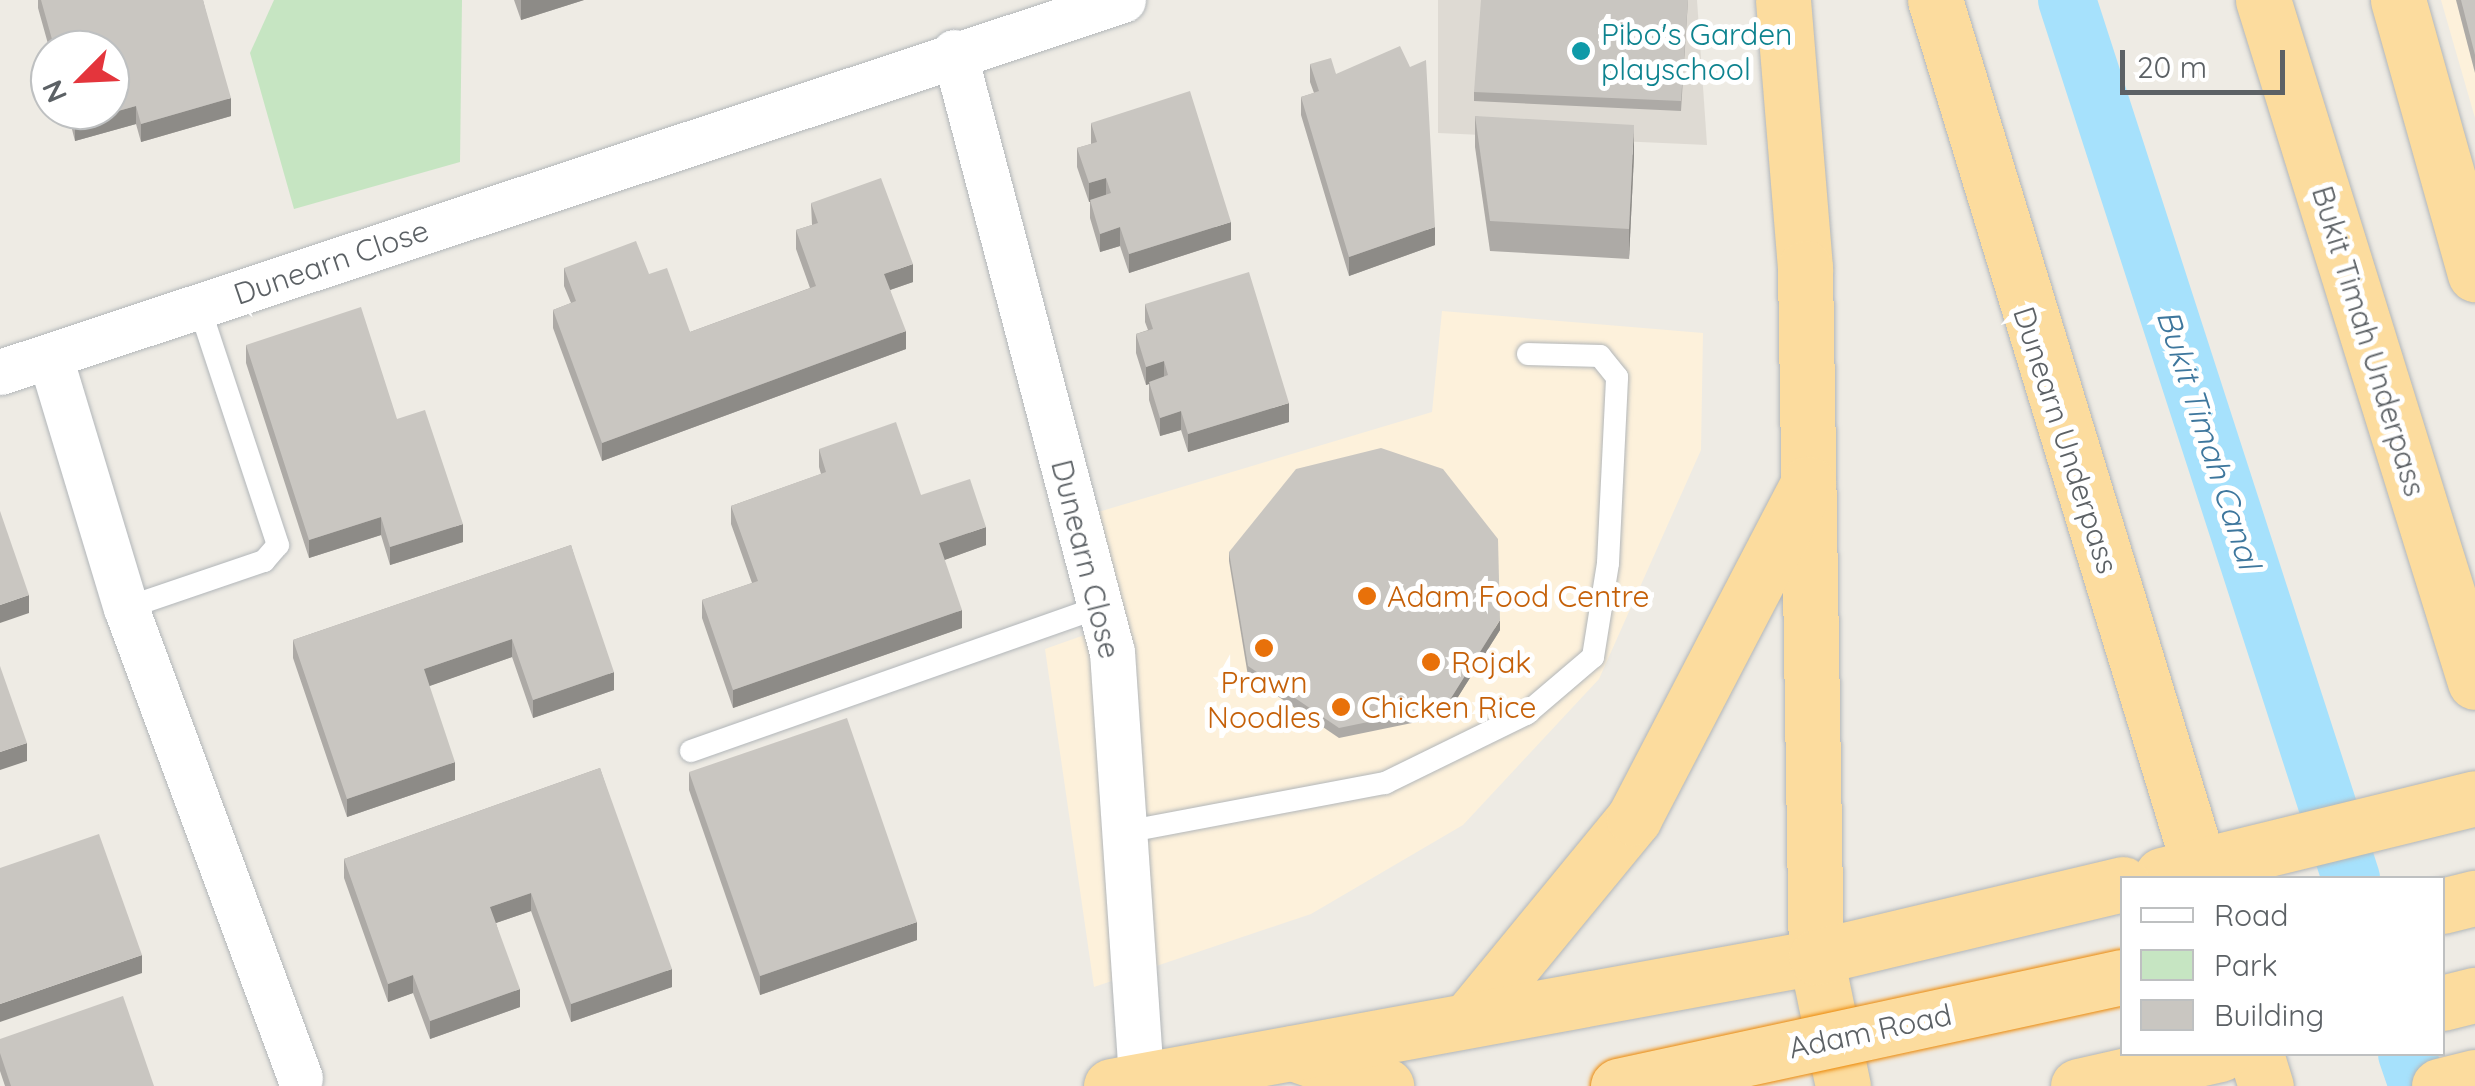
<!DOCTYPE html>
<style>
body{margin:0}
#map{position:relative;width:2475px;height:1086px;overflow:hidden;background:#eeebe4;font-family:Quicksand,sans-serif}
div>[style]{position:absolute}
[style*='--x']{left:calc(var(--x)*1px);top:calc(var(--y)*1px);width:calc(var(--w)*1px);rotate:calc(var(--a)*1deg)}
.commercial>*{inset:0;background:#fdf1db}
.education>*{inset:0;background:#dedad3}
.green>*{inset:0;background:#c6e5c2}
.canal>*{height:58px;margin:-29px;padding:0 29px;transform-origin:29px;border-radius:29px;background:#a6e1fc}
.roads{filter:drop-shadow(0 0 2px #b2b6b9) drop-shadow(0 0 2px #b2b6b9)}
.service>*{height:22px;margin:-11px;padding:0 11px;transform-origin:11px;border-radius:11px;background:#fff}
.minor>*{height:45px;margin:-22.5px;padding:0 22.5px;transform-origin:22.5px;border-radius:22.5px;background:#fff}
.trunk>*{height:55px;margin:-27.5px;padding:0 27.5px;transform-origin:27.5px;border-radius:27.5px;background:#fcdc9e}
.bridges{filter:drop-shadow(0 0 2px #ec8907) drop-shadow(0 0 2px #ec8907)}
.trunk-bridge>*{height:55px;margin:-27.5px;padding:0 27.5px;transform-origin:27.5px;border-radius:27.5px;background:#fcdc9e}
.wall>*{inset:0;background:#adaaa6}
.shaded-wall>*{inset:0;background:#8d8b87}
.building>*{inset:0;background:#c9c6c1}
.dots>*{width:28px;height:28px;translate:-50% -50%;box-sizing:border-box;border:5px solid #fff;border-radius:50%}
span{translate:-50% -50%;white-space:nowrap;text-align:center;line-height:1.15;-webkit-text-stroke:10px #fff;paint-order:stroke}
.culture-label{font-size:30px;color:#0d838f}
.left{translate:0 -50%;text-align:left}
.street-label{font-size:30px;color:#5c6165}
.food-label{font-size:30px;color:#c56008}
.water-label{font-size:32px;color:#3e779d;font-style:italic}
.legend{position:absolute;left:2120px;top:876px;width:325px;height:180px;box-sizing:border-box;background:#fff;border:2px solid #bec0c1;margin:0;padding:12px 18px;list-style:none;font-size:30px;color:#5c6165}
.legend li{display:flex;align-items:center;gap:20px;height:50px}
.legend b{width:50px;border:2px solid #bec0c1}
.north{position:absolute;left:30px;top:30px;width:100px;height:100px;box-sizing:border-box;background:#fff;border:2px solid #bec0c1;border-radius:50%;rotate:246deg;font-size:28px;font-weight:700;line-height:40px;text-align:center;color:#5c6165}
.north::after{content:'';display:block;margin:auto;width:35px;height:45px;background:#e4353c;clip-path:polygon(50% 0,100% 100%,50% 72%,0 100%)}
.scale{position:absolute;left:2120px;top:50px;width:165px;height:45px;box-sizing:border-box;border:5px solid #5c6165;border-top:0;padding-left:12px;font-size:30px;line-height:35px;white-space:nowrap;color:#5c6165;-webkit-text-stroke:8px #fff;paint-order:stroke}
</style>
<div id="map">
<div class="commercial">
<i style="clip-path:polygon(2441px 0,2475px 0,2475px 118px)"></i>
<i style="clip-path:polygon(1442px 311px,1703px 333px,1701px 450px,1599px 679px,1463px 825px,1311px 914px,1094px 987px,1045px 649px,1124px 621px,1095px 513px,1432px 412px)"></i>
</div>
<div class="education">
<i style="clip-path:polygon(1438px 0,1697px 0,1707px 145px,1438px 133px)"></i>
</div>
<div class="green">
<i style="clip-path:polygon(274px 0,462px 0,460px 162px,294px 209px,250px 53px)"></i>
</div>
<div class="canal">
<i style="--x:2067;--y:0;--w:923;--a:72.08"></i>
<i style="--x:2407;--y:1054;--w:34;--a:71"></i>
</div>
<div class="roads">
<div class="service">
<i style="--x:126;--y:608;--w:146;--a:-18.8"></i>
<i style="--x:264;--y:561;--w:21;--a:-49"></i>
<i style="--x:278;--y:545;--w:252;--a:-108.3"></i>
<i style="--x:691;--y:751;--w:434;--a:-19.4"></i>
<i style="--x:1125;--y:832;--w:265;--a:-10.7"></i>
<i style="--x:1385;--y:783;--w:157;--a:-26.1"></i>
<i style="--x:1526;--y:714;--w:88;--a:-40.4"></i>
<i style="--x:1593;--y:657;--w:95;--a:-80.9"></i>
<i style="--x:1608;--y:563;--w:186;--a:-87.2"></i>
<i style="--x:1617;--y:377;--w:27;--a:-129"></i>
<i style="--x:1600;--y:356;--w:72;--a:-178.4"></i>
</div>
<div class="minor">
<i style="--x:954;--y:52;--w:620;--a:75.25"></i>
<i style="--x:1112;--y:652;--w:428;--a:86.1"></i>
<i style="--x:50;--y:357;--w:262;--a:73.2"></i>
<i style="--x:126;--y:608;--w:501;--a:69.68"></i>
<i style="--x:0;--y:372;--w:1183;--a:-18.33"></i>
</div>
<div class="trunk">
<i style="--x:1783;--y:0;--w:269;--a:85.3"></i>
<i style="--x:1805;--y:268;--w:689;--a:89.09"></i>
<i style="--x:1816;--y:957;--w:132;--a:78.2"></i>
<i style="--x:1935;--y:0;--w:918;--a:73.03"></i>
<i style="--x:2263;--y:0;--w:714;--a:72.73"></i>
<i style="--x:2398;--y:0;--w:285;--a:74.3"></i>
<i style="--x:2162;--y:875;--w:322;--a:-13.8"></i>
<i style="--x:2442;--y:906;--w:34;--a:-14"></i>
<i style="--x:2442;--y:1003;--w:34;--a:-14"></i>
<i style="--x:1474;--y:1013;--w:252;--a:-50.6"></i>
<i style="--x:1634;--y:818;--w:377;--a:-62.5"></i>
<i style="--x:1293;--y:1053;--w:99;--a:19.5"></i>
<i style="--x:2256;--y:1054;--w:34;--a:73"></i>
<i style="--x:1111;--y:1086;--w:717;--a:-10.37"></i>
<i style="--x:1816;--y:957;--w:315;--a:-13.4"></i>
<i style="--x:2078;--y:1086;--w:146;--a:-12.7"></i>
<i style="--x:2439;--y:1086;--w:37;--a:-14"></i>
</div>
</div>
<div class="bridges">
<div class="trunk-bridge">
<i style="--x:1618;--y:1086;--w:516;--a:-12.2"></i>
</div>
</div>
<div class="wall">
<i style="clip-path:polygon(38px 0,203px 0,231px 116px,141px 142px,136px 124px,75px 141px,67px 110px,110px 110px,110px 50px,50px 51px,38px 8px)"></i>
<i style="clip-path:polygon(514px 0,584px 0,521px 20px)"></i>
<i style="clip-path:polygon(1688px 0,1681px 111px,1474px 101px,1474px 92px)"></i>
<i style="clip-path:polygon(2456px 0,2475px 0,2475px 73px)"></i>
<i style="clip-path:polygon(1310px 64px,1336px 74px,1435px 245px,1349px 276px,1301px 115px,1301px 97px,1314px 93px,1310px 82px)"></i>
<i style="clip-path:polygon(1475px 116px,1634px 155px,1629px 259px,1490px 251px,1475px 147px)"></i>
<i style="clip-path:polygon(1091px 123px,1231px 240px,1129px 273px,1120px 246px,1100px 252px,1090px 218px,1090px 201px,1089px 202px,1077px 167px,1077px 148px,1091px 144px)"></i>
<i style="clip-path:polygon(811px 203px,913px 282px,890px 290px,906px 349px,602px 461px,553px 328px,553px 310px,571px 303px,564px 286px,564px 268px,649px 274px,690px 332px,810px 288px,796px 249px,796px 230px,812px 225px)"></i>
<i style="clip-path:polygon(1145px 304px,1289px 422px,1188px 452px,1181px 430px,1160px 436px,1149px 400px,1149px 384px,1146px 385px,1136px 353px,1136px 334px,1148px 330px,1145px 322px)"></i>
<i style="clip-path:polygon(246px 345px,397px 419px,463px 542px,390px 565px,381px 535px,309px 558px,246px 363px)"></i>
<i style="clip-path:polygon(819px 449px,921px 495px,986px 545px,944px 560px,962px 628px,733px 708px,702px 618px,702px 600px,752px 583px,731px 524px,731px 506px,821px 474px,819px 467px)"></i>
<i style="clip-path:polygon(571px 545px,614px 690px,533px 718px,512px 657px,429px 686px,455px 780px,347px 817px,293px 658px,293px 640px)"></i>
<i style="clip-path:polygon(1229px 552px,1500px 630px,1446px 716px,1339px 738px,1248px 676px,1229px 561px)"></i>
<i style="clip-path:polygon(600px 768px,672px 987px,571px 1022px,531px 911px,496px 923px,520px 1007px,430px 1039px,413px 993px,388px 1002px,344px 878px,344px 859px)"></i>
<i style="clip-path:polygon(689px 772px,917px 940px,760px 995px,689px 790px)"></i>
<i style="clip-path:polygon(0 1039px,154px 1086px,5px 1086px,0 1071px)"></i>
</div>
<div class="shaded-wall">
<i style="clip-path:polygon(521px 0,584px 0,521px 20px)"></i>
<i style="clip-path:polygon(231px 98px,231px 116px,141px 142px,141px 124px)"></i>
<i style="clip-path:polygon(136px 106px,136px 124px,75px 141px,75px 123px)"></i>
<i style="clip-path:polygon(1634px 125px,1634px 155px,1629px 259px,1629px 229px)"></i>
<i style="clip-path:polygon(1106px 178px,1106px 197px,1089px 202px,1089px 183px)"></i>
<i style="clip-path:polygon(1231px 222px,1231px 240px,1129px 273px,1129px 254px)"></i>
<i style="clip-path:polygon(1120px 227px,1120px 246px,1100px 252px,1100px 234px)"></i>
<i style="clip-path:polygon(1435px 227px,1435px 245px,1349px 276px,1349px 257px)"></i>
<i style="clip-path:polygon(913px 264px,913px 282px,884px 292px,884px 274px)"></i>
<i style="clip-path:polygon(906px 331px,906px 349px,602px 461px,602px 443px)"></i>
<i style="clip-path:polygon(1164px 361px,1164px 379px,1146px 385px,1146px 367px)"></i>
<i style="clip-path:polygon(1289px 403px,1289px 422px,1188px 452px,1188px 434px)"></i>
<i style="clip-path:polygon(1181px 411px,1181px 430px,1160px 436px,1160px 418px)"></i>
<i style="clip-path:polygon(381px 517px,381px 535px,309px 558px,309px 540px)"></i>
<i style="clip-path:polygon(463px 524px,463px 542px,390px 565px,390px 547px)"></i>
<i style="clip-path:polygon(986px 527px,986px 545px,939px 562px,939px 543px)"></i>
<i style="clip-path:polygon(29px 595px,29px 613px,0 623px,0 605px)"></i>
<i style="clip-path:polygon(962px 610px,962px 628px,733px 708px,733px 690px)"></i>
<i style="clip-path:polygon(1500px 620px,1500px 630px,1446px 716px,1446px 706px)"></i>
<i style="clip-path:polygon(512px 639px,512px 657px,424px 688px,424px 669px)"></i>
<i style="clip-path:polygon(614px 672px,614px 690px,533px 718px,533px 700px)"></i>
<i style="clip-path:polygon(27px 743px,27px 761px,0 770px,0 752px)"></i>
<i style="clip-path:polygon(455px 762px,455px 780px,347px 817px,347px 799px)"></i>
<i style="clip-path:polygon(531px 893px,531px 911px,490px 925px,490px 907px)"></i>
<i style="clip-path:polygon(917px 922px,917px 940px,760px 995px,760px 976px)"></i>
<i style="clip-path:polygon(142px 955px,142px 973px,0 1022px,0 1004px)"></i>
<i style="clip-path:polygon(672px 969px,672px 987px,571px 1022px,571px 1004px)"></i>
<i style="clip-path:polygon(413px 975px,413px 993px,388px 1002px,388px 984px)"></i>
<i style="clip-path:polygon(520px 989px,520px 1007px,430px 1039px,430px 1021px)"></i>
</div>
<div class="building">
<i style="clip-path:polygon(41px 0,203px 0,231px 98px,141px 124px,136px 106px,75px 123px,72px 110px,110px 110px,110px 50px,55px 50px)"></i>
<i style="clip-path:polygon(1481px 0,1688px 0,1681px 101px,1474px 92px)"></i>
<i style="clip-path:polygon(2461px 0,2475px 0,2475px 55px)"></i>
<i style="clip-path:polygon(1400px 46px,1410px 67px,1426px 60px,1435px 227px,1349px 257px,1301px 97px,1319px 91px,1310px 64px,1331px 58px,1336px 74px)"></i>
<i style="clip-path:polygon(1190px 91px,1231px 222px,1129px 254px,1120px 227px,1100px 234px,1090px 200px,1111px 193px,1106px 178px,1089px 183px,1077px 148px,1097px 142px,1091px 123px)"></i>
<i style="clip-path:polygon(1475px 116px,1634px 125px,1629px 229px,1490px 221px)"></i>
<i style="clip-path:polygon(881px 178px,913px 264px,884px 274px,906px 331px,602px 443px,553px 310px,576px 301px,564px 268px,636px 241px,649px 274px,667px 268px,690px 332px,816px 286px,796px 230px,818px 223px,811px 203px)"></i>
<i style="clip-path:polygon(1249px 272px,1289px 403px,1188px 434px,1181px 411px,1160px 418px,1149px 382px,1168px 375px,1164px 361px,1146px 367px,1136px 334px,1153px 329px,1145px 304px)"></i>
<i style="clip-path:polygon(361px 307px,397px 419px,425px 410px,463px 524px,390px 547px,381px 517px,309px 540px,246px 345px)"></i>
<i style="clip-path:polygon(896px 422px,921px 495px,970px 479px,986px 527px,939px 543px,962px 610px,733px 690px,702px 600px,758px 581px,731px 506px,826px 472px,819px 449px)"></i>
<i style="clip-path:polygon(1381px 448px,1443px 469px,1498px 539px,1500px 620px,1446px 706px,1339px 728px,1248px 666px,1229px 552px,1296px 469px)"></i>
<i style="clip-path:polygon(0 511px,29px 595px,0 605px)"></i>
<i style="clip-path:polygon(571px 545px,614px 672px,533px 700px,512px 639px,424px 669px,455px 762px,347px 799px,293px 640px)"></i>
<i style="clip-path:polygon(0 666px,27px 743px,0 752px)"></i>
<i style="clip-path:polygon(847px 718px,917px 922px,760px 976px,689px 772px)"></i>
<i style="clip-path:polygon(600px 768px,672px 969px,571px 1004px,531px 893px,490px 907px,520px 989px,430px 1021px,413px 975px,388px 984px,344px 859px)"></i>
<i style="clip-path:polygon(99px 834px,142px 955px,0 1004px,0 868px)"></i>
<i style="clip-path:polygon(123px 996px,154px 1086px,11px 1086px,0 1053px,0 1039px)"></i>
</div>
<div class="dots">
<i style="left:1581px;top:51px;background:#0f9aa8"></i>
<i style="left:1367px;top:596px;background:#e8710a"></i>
<i style="left:1264px;top:648px;background:#e8710a"></i>
<i style="left:1431px;top:662px;background:#e8710a"></i>
<i style="left:1341px;top:707px;background:#e8710a"></i>
</div>
<div class="culture-label">
<span class="left" style="left:1601px;top:51px">Pibo's Garden<br>playschool</span>
</div>
<div class="street-label">
<span style="left:331px;top:262px;rotate:-19deg">Dunearn Close</span>
<span style="left:2369px;top:341px;rotate:73deg">Bukit Timah Underpass</span>
<span style="left:2066px;top:440px;rotate:72deg">Dunearn Underpass</span>
<span style="left:1086px;top:559px;rotate:76deg">Dunearn Close</span>
<span style="left:1870px;top:1031px;rotate:-12deg">Adam Road</span>
</div>
<div class="food-label">
<span class="left" style="left:1387px;top:596px">Adam Food Centre</span>
<span class="left" style="left:1451px;top:662px">Rojak</span>
<span style="left:1264px;top:699px">Prawn<br>Noodles</span>
<span class="left" style="left:1361px;top:707px">Chicken Rice</span>
</div>
<div class="water-label">
<span style="left:2209px;top:439px;rotate:72deg">Bukit Timah Canal</span>
</div>
<ul class="legend">
<li><b style="height:12px;background:#fff"></b>Road</li>
<li><b style="height:28px;background:#c6e5c2"></b>Park</li>
<li><b style="height:28px;background:#c9c6c1"></b>Building</li>
</ul>
<div class="north">N</div>
<div class="scale">20 m</div>
</div>
